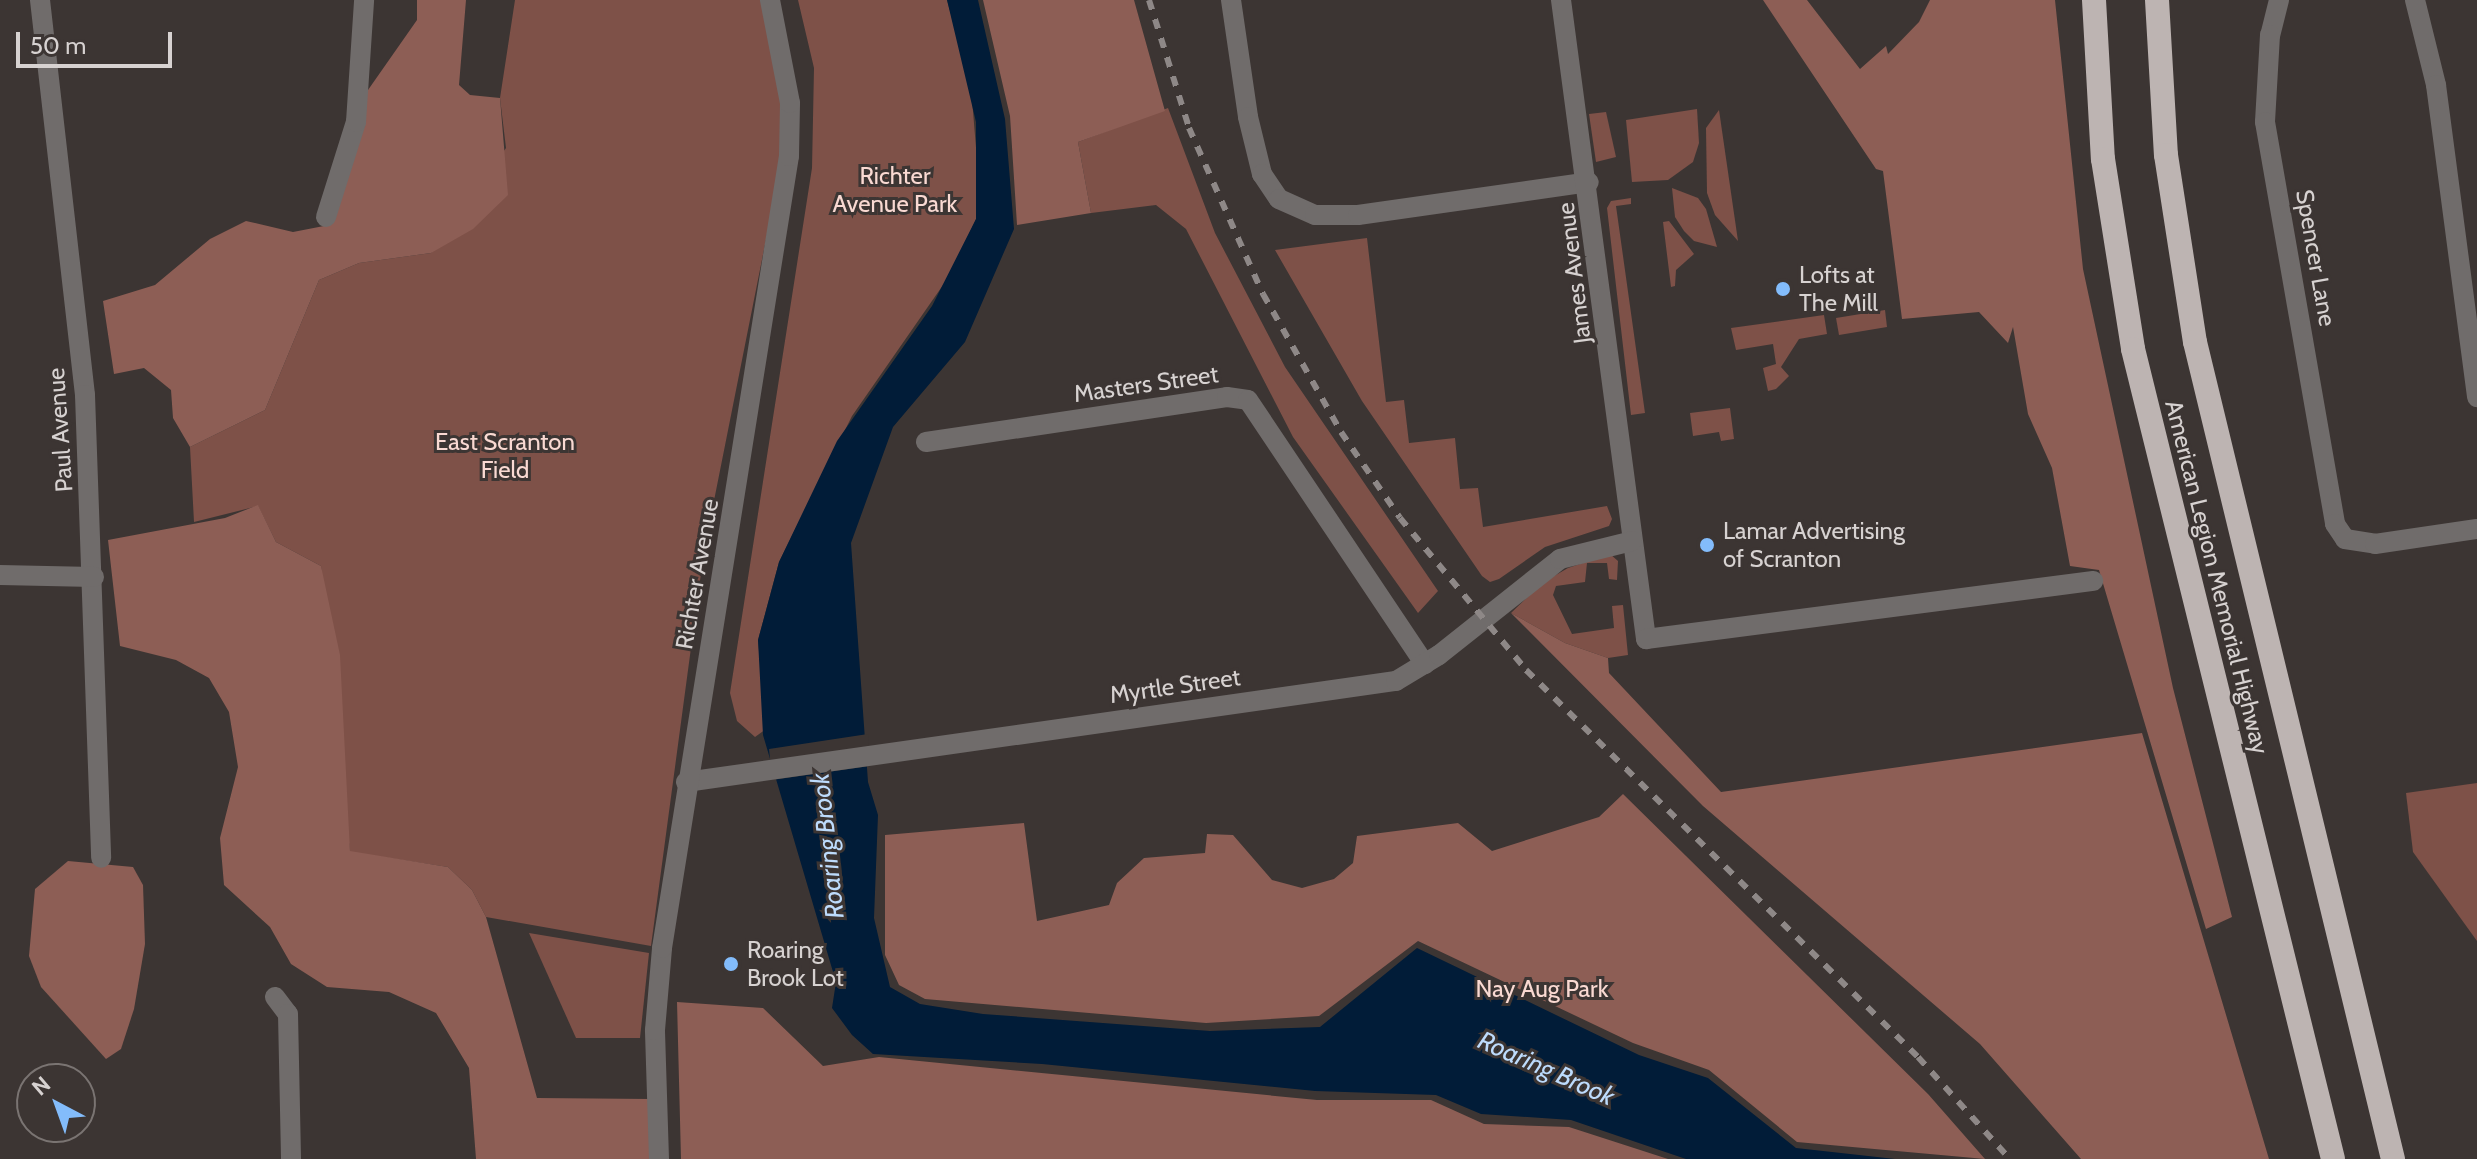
<!DOCTYPE html>
<style>
body{margin:0}
#map{position:relative;width:2477px;height:1159px;overflow:hidden;background:#3c3533;font-family:Cabin,sans-serif}
div>[style]{position:absolute}
[style*='--x']{left:calc(var(--x)*1px);top:calc(var(--y)*1px);width:calc(var(--w)*1px);rotate:calc(var(--a)*1deg)}
.green>*{inset:0;background:#7e5148}
.forest>*{inset:0;background:#8d5e55}
.water>*{inset:0;background:#011c38}
.pier>*{inset:0;background:#3c3533}
.minor>*{height:20px;margin:-10px;padding:0 10px;transform-origin:10px;border-radius:10px;background:#706c6b}
.highway>*{height:24px;margin:-12px;padding:0 12px;transform-origin:12px;border-radius:12px;background:#bdb4b2}
.rail>*{height:6px;margin-top:-3px;transform-origin:0;background:repeating-linear-gradient(90deg,#8e8887 0 10px,transparent 0 20px)}
.dots>*{width:22px;height:22px;translate:-50% -50%;box-sizing:border-box;border:4px solid #3c3533;border-radius:50%}
span{translate:-50% -50%;white-space:nowrap;text-align:center;line-height:1.15;-webkit-text-stroke:6px #3c3533;paint-order:stroke}
.park-label{font-size:24px;color:#f9d9d2}
.street-label{font-size:24px;color:#d7d2d1}
.poi-label{font-size:24px;color:#d7d2d1}
.left{translate:0 -50%;text-align:left}
.water-label{font-size:26px;color:#bddbfc;font-style:italic}
.north{position:absolute;left:16px;top:1063px;width:80px;height:80px;box-sizing:border-box;background:#3c3533;border:2px solid #7a7472;border-radius:50%;rotate:319deg;font-size:22px;font-weight:700;line-height:32px;text-align:center;color:#d7d2d1}
.north::after{content:'';display:block;margin:auto;width:28px;height:36px;background:#83bcfb;clip-path:polygon(50% 0,100% 100%,50% 72%,0 100%)}
.scale{position:absolute;left:16px;top:32px;width:156px;height:36px;box-sizing:border-box;border:4px solid #d7d2d1;border-top:0;padding-left:10px;font-size:24px;line-height:28px;white-space:nowrap;color:#d7d2d1;-webkit-text-stroke:6px #3c3533;paint-order:stroke}
</style>
<div id="map">
<div class="green">
<i style="clip-path:polygon(515px 0,768px 0,777px 30px,783px 154px,704px 551px,651px 946px,486px 917px,472px 890px,448px 867px,350px 852px,321px 566px,276px 542px,258px 506px,194px 522px,190px 447px,265px 410px,319px 280px,359px 263px,431px 253px,506px 148px,500px 98px)"></i>
<i style="clip-path:polygon(798px 0,947px 0,971px 87px,980px 196px,976px 219px,950px 275px,852px 416px,779px 562px,758px 640px,766px 729px,755px 737px,737px 721px,730px 693px,812px 168px,814px 68px)"></i>
<i style="clip-path:polygon(1168px 108px,1215px 233px,1285px 367px,1438px 591px,1418px 613px,1293px 437px,1186px 229px,1156px 205px,1091px 213px,1078px 142px)"></i>
<i style="clip-path:polygon(1697px 109px,1699px 143px,1693px 162px,1668px 180px,1632px 182px,1626px 120px)"></i>
<i style="clip-path:polygon(1719px 110px,1738px 241px,1715px 215px,1707px 193px,1706px 128px)"></i>
<i style="clip-path:polygon(1606px 112px,1616px 157px,1596px 162px,1589px 114px)"></i>
<i style="clip-path:polygon(1672px 188px,1698px 198px,1706px 209px,1717px 247px,1694px 241px,1684px 231px,1675px 217px)"></i>
<i style="clip-path:polygon(1631px 198px,1631px 204px,1616px 206px,1645px 413px,1631px 415px,1607px 208px,1611px 201px)"></i>
<i style="clip-path:polygon(1669px 221px,1694px 254px,1676px 270px,1675px 286px,1671px 287px,1663px 222px)"></i>
<i style="clip-path:polygon(1367px 238px,1386px 402px,1404px 400px,1409px 443px,1455px 438px,1460px 489px,1478px 488px,1483px 527px,1607px 506px,1612px 519px,1609px 526px,1545px 547px,1499px 579px,1490px 582px,1482px 576px,1362px 401px,1275px 250px)"></i>
<i style="clip-path:polygon(1885px 310px,1887px 327px,1839px 335px,1836px 318px)"></i>
<i style="clip-path:polygon(1824px 315px,1827px 334px,1799px 339px,1781px 367px,1789px 376px,1776px 389px,1768px 391px,1763px 368px,1776px 364px,1773px 344px,1736px 350px,1731px 328px)"></i>
<i style="clip-path:polygon(1730px 408px,1734px 439px,1721px 441px,1719px 432px,1693px 436px,1690px 413px)"></i>
<i style="clip-path:polygon(1610px 554px,1618px 561px,1617px 580px,1609px 579px,1607px 563px,1587px 563px,1585px 582px,1556px 586px,1553px 595px,1572px 634px,1614px 628px,1612px 606px,1623px 605px,1628px 655px,1608px 658px,1565px 643px,1511px 613px,1542px 583px,1568px 568px)"></i>
<i style="clip-path:polygon(2477px 783px,2477px 941px,2413px 852px,2406px 793px)"></i>
<i style="clip-path:polygon(529px 933px,649px 953px,640px 1038px,576px 1038px)"></i>
</div>
<div class="forest">
<i style="clip-path:polygon(417px 0,466px 0,459px 85px,470px 95px,500px 98px,508px 195px,473px 229px,431px 253px,359px 263px,319px 280px,265px 410px,190px 447px,173px 418px,171px 390px,144px 368px,114px 374px,103px 301px,155px 285px,210px 239px,246px 221px,293px 232px,329px 225px,361px 100px,417px 20px)"></i>
<i style="clip-path:polygon(983px 0,1134px 0,1165px 111px,1078px 142px,1091px 213px,1017px 225px,1010px 116px)"></i>
<i style="clip-path:polygon(1763px 0,1807px 0,1860px 69px,1886px 46px,1888px 54px,1919px 22px,1930px 0,2055px 0,2083px 269px,2173px 688px,2232px 917px,2206px 929px,2099px 570px,2070px 566px,2052px 468px,2028px 414px,2013px 327px,2008px 343px,1979px 312px,1902px 319px,1883px 171px,1876px 169px)"></i>
<i style="clip-path:polygon(258px 505px,276px 542px,321px 566px,340px 655px,350px 851px,448px 867px,472px 890px,486px 917px,537px 1098px,650px 1099px,651px 1159px,476px 1159px,469px 1068px,436px 1013px,389px 992px,327px 987px,291px 964px,270px 927px,224px 885px,220px 838px,238px 767px,229px 712px,209px 678px,176px 660px,120px 646px,108px 540px,225px 518px)"></i>
<i style="clip-path:polygon(1511px 613px,1565px 643px,1608px 658px,1609px 673px,1721px 792px,2142px 733px,2269px 1159px,2081px 1159px,1980px 1044px,1703px 806px)"></i>
<i style="clip-path:polygon(1623px 794px,1928px 1094px,1985px 1159px,1797px 1142px,1709px 1070px,1633px 1043px,1418px 941px,1319px 1016px,1206px 1023px,925px 999px,899px 985px,885px 955px,885px 835px,1024px 823px,1037px 921px,1109px 905px,1117px 883px,1144px 858px,1205px 853px,1207px 834px,1233px 835px,1272px 880px,1302px 888px,1334px 879px,1353px 863px,1357px 836px,1458px 823px,1492px 851px,1599px 817px)"></i>
<i style="clip-path:polygon(68px 861px,133px 867px,143px 885px,145px 944px,134px 1009px,121px 1049px,106px 1059px,41px 987px,29px 956px,35px 889px)"></i>
<i style="clip-path:polygon(677px 1002px,763px 1008px,823px 1066px,879px 1057px,1317px 1100px,1431px 1100px,1484px 1124px,1569px 1127px,1668px 1159px,681px 1159px)"></i>
</div>
<div class="water">
<i style="clip-path:polygon(947px 0,978px 0,1005px 119px,1014px 229px,965px 342px,893px 427px,851px 543px,868px 782px,878px 815px,874px 918px,890px 987px,920px 1004px,983px 1014px,1210px 1031px,1320px 1027px,1417px 948px,1639px 1055px,1708px 1078px,1796px 1148px,1895px 1159px,1686px 1159px,1571px 1120px,1481px 1114px,1436px 1095px,1315px 1091px,1042px 1064px,873px 1054px,852px 1035px,832px 1008px,836px 982px,763px 735px,758px 640px,779px 562px,837px 441px,932px 306px,976px 219px,976px 122px)"></i>
</div>
<div class="pier">
<i style="clip-path:polygon(868px 734px,870px 766px,772px 780px,769px 749px)"></i>
</div>
<div class="minor">
<i style="--x:40;--y:0;--w:398;--a:83.5"></i>
<i style="--x:85;--y:395;--w:463;--a:88"></i>
<i style="--x:1231;--y:0;--w:118;--a:81.7"></i>
<i style="--x:1248;--y:117;--w:59;--a:76.2"></i>
<i style="--x:1262;--y:174;--w:30;--a:56"></i>
<i style="--x:1279;--y:199;--w:39;--a:24"></i>
<i style="--x:1315;--y:215;--w:43;--a:0"></i>
<i style="--x:1358;--y:215;--w:233;--a:-8.1"></i>
<i style="--x:1561;--y:0;--w:645;--a:82.42"></i>
<i style="--x:1646;--y:639;--w:451;--a:-7.4"></i>
<i style="--x:2279;--y:0;--w:36;--a:104"></i>
<i style="--x:2270;--y:35;--w:87;--a:93.3"></i>
<i style="--x:2265;--y:122;--w:408;--a:80.1"></i>
<i style="--x:2335;--y:524;--w:18;--a:56"></i>
<i style="--x:2345;--y:539;--w:30;--a:9"></i>
<i style="--x:2375;--y:544;--w:103;--a:-8.4"></i>
<i style="--x:2415;--y:0;--w:88;--a:76.1"></i>
<i style="--x:2436;--y:85;--w:315;--a:82.5"></i>
<i style="--x:326;--y:217;--w:100;--a:-72.5"></i>
<i style="--x:356;--y:122;--w:122;--a:-86.2"></i>
<i style="--x:926;--y:442;--w:304;--a:-8.5"></i>
<i style="--x:1227;--y:397;--w:21;--a:8"></i>
<i style="--x:1248;--y:400;--w:318;--a:56.2"></i>
<i style="--x:0;--y:575;--w:94;--a:1.2"></i>
<i style="--x:686;--y:782;--w:717;--a:-8.1"></i>
<i style="--x:1396;--y:681;--w:50;--a:-31.2"></i>
<i style="--x:1439;--y:655;--w:154;--a:-38.4"></i>
<i style="--x:1560;--y:559;--w:74;--a:-14"></i>
<i style="--x:275;--y:997;--w:21;--a:53"></i>
<i style="--x:288;--y:1014;--w:145;--a:88.8"></i>
<i style="--x:659;--y:1159;--w:129;--a:-91.8"></i>
<i style="--x:655;--y:1030;--w:82;--a:-85.1"></i>
<i style="--x:662;--y:948;--w:802;--a:-80.89"></i>
<i style="--x:789;--y:156;--w:53;--a:-88.9"></i>
<i style="--x:790;--y:103;--w:105;--a:-101"></i>
</div>
<div class="highway">
<i style="--x:2094;--y:0;--w:159;--a:86.8"></i>
<i style="--x:2103;--y:159;--w:192;--a:81"></i>
<i style="--x:2133;--y:349;--w:834;--a:76.13"></i>
<i style="--x:2157;--y:0;--w:155;--a:86.7"></i>
<i style="--x:2166;--y:155;--w:189;--a:81.2"></i>
<i style="--x:2195;--y:342;--w:841;--a:76.38"></i>
</div>
<div class="rail">
<i style="--x:1149;--y:0;--w:134;--a:72.6"></i>
<i style="--x:1189;--y:128;--w:182;--a:66"></i>
<i style="--x:1263;--y:294;--w:159;--a:60.5"></i>
<i style="--x:1341;--y:432;--w:104;--a:55.5"></i>
<i style="--x:1400;--y:518;--w:197;--a:50.3"></i>
<i style="--x:1526;--y:670;--w:551;--a:44.63"></i>
<i style="--x:1918;--y:1057;--w:137;--a:48"></i>
</div>
<div class="dots">
<i style="left:1783px;top:289px;background:#83bcfb"></i>
<i style="left:1707px;top:545px;background:#83bcfb"></i>
<i style="left:731px;top:964px;background:#83bcfb"></i>
</div>
<div class="park-label">
<span style="left:895px;top:190px">Richter<br>Avenue Park</span>
<span style="left:505px;top:456px">East Scranton<br>Field</span>
<span style="left:1542px;top:989px">Nay Aug Park</span>
</div>
<div class="street-label">
<span style="left:2316px;top:258px;rotate:80deg">Spencer Lane</span>
<span style="left:1574px;top:273px;rotate:-97deg">James Avenue</span>
<span style="left:1146px;top:384px;rotate:-8deg">Masters Street</span>
<span style="left:60px;top:430px;rotate:-94deg">Paul Avenue</span>
<span style="left:697px;top:574px;rotate:-80deg">Richter Avenue</span>
<span style="left:2217px;top:577px;rotate:76deg">American Legion Memorial Highway</span>
<span style="left:1175px;top:686px;rotate:-8deg">Myrtle Street</span>
</div>
<div class="poi-label">
<span class="left" style="left:1799px;top:289px">Lofts at<br>The Mill</span>
<span class="left" style="left:1723px;top:545px">Lamar Advertising<br>of Scranton</span>
<span class="left" style="left:747px;top:964px">Roaring<br>Brook Lot</span>
</div>
<div class="water-label">
<span style="left:828px;top:846px;rotate:-96deg">Roaring Brook</span>
<span style="left:1546px;top:1069px;rotate:24deg">Roaring Brook</span>
</div>
<div class="north">N</div>
<div class="scale">50 m</div>
</div>
